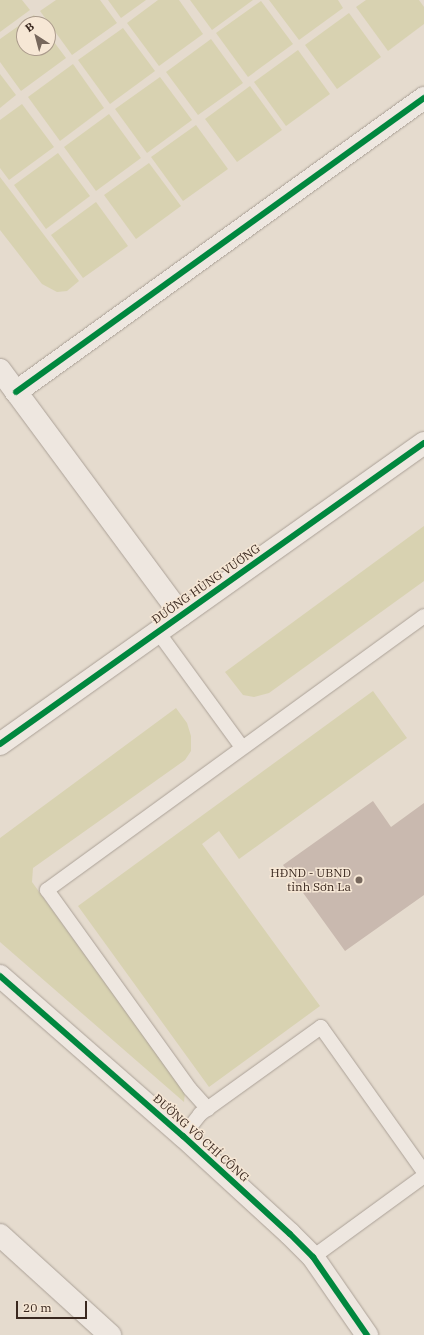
<!DOCTYPE html>
<meta charset="utf-8">
<style>
body{margin:0}
#map{position:relative;width:424px;height:1335px;overflow:hidden;background:#e5dbce;font-family:"IBM Plex Serif",serif}
div>[style]{position:absolute}
[style*='--x']{left:calc(var(--x)*1px);top:calc(var(--y)*1px);width:calc(var(--w)*1px);rotate:calc(var(--a)*1deg)}
.green>*{inset:0;background:#d8d2b1}
.building>*{inset:0;background:#c9b9af}
.roads{filter:drop-shadow(0 0 1px #aba197) drop-shadow(0 0 1px #aba197)}
.service>*{height:14px;margin:-7px;padding:0 7px;transform-origin:7px;border-radius:7px;background:#eee7e0}
.minor>*{height:22px;margin:-11px;padding:0 11px;transform-origin:11px;border-radius:11px;background:#eee7e0}
.tertiary>*{height:22px;margin:-11px;padding:0 11px;transform-origin:11px;border-radius:11px;background:#eee7e0}
.cycleway>*{height:6px;margin:-3px;padding:0 3px;transform-origin:3px;border-radius:3px;background:#00873e}
.dots>*{width:11px;height:11px;translate:-50% -50%;box-sizing:border-box;border:2px solid #f6e7d5;border-radius:50%}
span{translate:-50% -50%;white-space:nowrap;text-align:center;line-height:1.15;-webkit-text-stroke:3px #f6e7d5;paint-order:stroke}
.street-label{font-size:12px;color:#3a281f}
.poi-label{font-size:12px;color:#3a281f}
.right{translate:-100% -50%;text-align:right}
.north{position:absolute;left:16px;top:16px;width:40px;height:40px;box-sizing:border-box;background:#f6e7d5;border:1px solid #ab9b8c;border-radius:50%;rotate:324deg;font-size:11px;font-weight:700;line-height:16px;text-align:center;color:#3a281f}
.north::after{content:'';display:block;margin:auto;width:14px;height:18px;background:#76675c;clip-path:polygon(50% 0,100% 100%,50% 72%,0 100%)}
.scale{position:absolute;left:16px;top:1301px;width:71px;height:18px;box-sizing:border-box;border:2px solid #3a281f;border-top:0;padding-left:5px;font-size:12px;line-height:14px;white-space:nowrap;color:#3a281f;-webkit-text-stroke:3px #f6e7d5;paint-order:stroke}
</style>
<div id="map">
<div class="green">
<i style="clip-path:polygon(0 0,22px 0,30px 10px,0 32px)"></i>
<i style="clip-path:polygon(56px 0,100px 0,117px 23px,72px 55px,40px 11px)"></i>
<i style="clip-path:polygon(108px 0,146px 0,121px 18px)"></i>
<i style="clip-path:polygon(158px 0,179px 0,203px 34px,159px 66px,127px 23px)"></i>
<i style="clip-path:polygon(190px 0,253px 0,212px 30px)"></i>
<i style="clip-path:polygon(269px 0,338px 0,343px 8px,299px 40px)"></i>
<i style="clip-path:polygon(366px 0,419px 0,424px 7px,424px 24px,388px 51px,356px 7px)"></i>
<i style="clip-path:polygon(261px 1px,293px 44px,248px 77px,216px 33px)"></i>
<i style="clip-path:polygon(349px 13px,381px 57px,337px 89px,305px 45px)"></i>
<i style="clip-path:polygon(34px 15px,41px 24px,24px 24px,24px 48px,48px 48px,48px 34px,66px 58px,21px 91px,0 62px,0 39px)"></i>
<i style="clip-path:polygon(123px 28px,155px 71px,110px 104px,78px 60px)"></i>
<i style="clip-path:polygon(211px 39px,243px 83px,198px 115px,166px 72px)"></i>
<i style="clip-path:polygon(298px 50px,330px 94px,286px 126px,254px 82px)"></i>
<i style="clip-path:polygon(73px 64px,104px 108px,60px 141px,28px 97px)"></i>
<i style="clip-path:polygon(0 74px,16px 95px,0 108px)"></i>
<i style="clip-path:polygon(160px 77px,192px 120px,147px 153px,115px 109px)"></i>
<i style="clip-path:polygon(250px 86px,282px 130px,237px 162px,205px 119px)"></i>
<i style="clip-path:polygon(22px 104px,54px 147px,9px 180px,0 168px,0 120px)"></i>
<i style="clip-path:polygon(109px 114px,141px 158px,96px 191px,64px 147px)"></i>
<i style="clip-path:polygon(196px 125px,228px 169px,183px 201px,151px 157px)"></i>
<i style="clip-path:polygon(58px 153px,90px 196px,46px 229px,14px 185px)"></i>
<i style="clip-path:polygon(149px 163px,181px 206px,136px 239px,104px 195px)"></i>
<i style="clip-path:polygon(0 177px,79px 281px,67px 291px,57px 292px,42px 284px,0 230px)"></i>
<i style="clip-path:polygon(96px 202px,128px 246px,83px 278px,51px 235px)"></i>
<i style="clip-path:polygon(424px 526px,424px 581px,269px 693px,254px 697px,243px 695px,225px 672px)"></i>
<i style="clip-path:polygon(373px 691px,407px 738px,239px 859px,219px 831px,202px 844px,320px 1006px,209px 1087px,78px 906px)"></i>
<i style="clip-path:polygon(176px 708px,187px 723px,191px 736px,191px 751px,185px 760px,33px 868px,32px 882px,185px 1093px,184px 1102px,0 942px,0 838px)"></i>
</div>
<div class="building">
<i style="clip-path:polygon(373px 801px,391px 827px,424px 803px,424px 895px,345px 951px,283px 865px)"></i>
</div>
<div class="roads">
<div class="service">
<i style="--x:158;--y:632;--w:141;--a:53.9"></i>
<i style="--x:208;--y:1109;--w:27;--a:-132"></i>
<i style="--x:190;--y:1089;--w:245;--a:-125.7"></i>
<i style="--x:47;--y:890;--w:466;--a:-36"></i>
<i style="--x:183;--y:1136;--w:28;--a:-52"></i>
<i style="--x:200;--y:1114;--w:149;--a:-35.7"></i>
<i style="--x:321;--y:1027;--w:178;--a:54.6"></i>
<i style="--x:313;--y:1257;--w:137;--a:-36.1"></i>
</div>
<div class="minor">
<i style="--x:16;--y:392;--w:503;--a:-35.78"></i>
<i style="--x:0;--y:976;--w:243;--a:41.2"></i>
<i style="--x:183;--y:1136;--w:145;--a:42.5"></i>
<i style="--x:290;--y:1234;--w:33;--a:45"></i>
<i style="--x:313;--y:1257;--w:95;--a:55.3"></i>
</div>
<div class="tertiary">
<i style="--x:0;--y:370;--w:305;--a:53.5"></i>
<i style="--x:0;--y:744;--w:520;--a:-35.37"></i>
<i style="--x:0;--y:1235;--w:149;--a:42.3"></i>
</div>
</div>
<div class="cycleway">
<i style="--x:16;--y:392;--w:503;--a:-35.78"></i>
<i style="--x:0;--y:744;--w:520;--a:-35.37"></i>
<i style="--x:0;--y:976;--w:243;--a:41.2"></i>
<i style="--x:183;--y:1136;--w:145;--a:42.5"></i>
<i style="--x:290;--y:1234;--w:33;--a:45"></i>
<i style="--x:313;--y:1257;--w:95;--a:55.3"></i>
</div>
<div class="dots">
<i style="left:359px;top:880px;background:#76675c"></i>
</div>
<div class="street-label">
<span style="left:206px;top:584px;rotate:-35deg">ĐƯỜNG HÙNG VƯƠNG</span>
<span style="left:201px;top:1138px;rotate:42deg">ĐƯỜNG VÕ CHÍ CÔNG</span>
</div>
<div class="poi-label">
<span class="right" style="left:351px;top:880px">HĐND - UBND<br>tỉnh Sơn La</span>
</div>
<div class="north">B</div>
<div class="scale">20 m</div>
</div>
